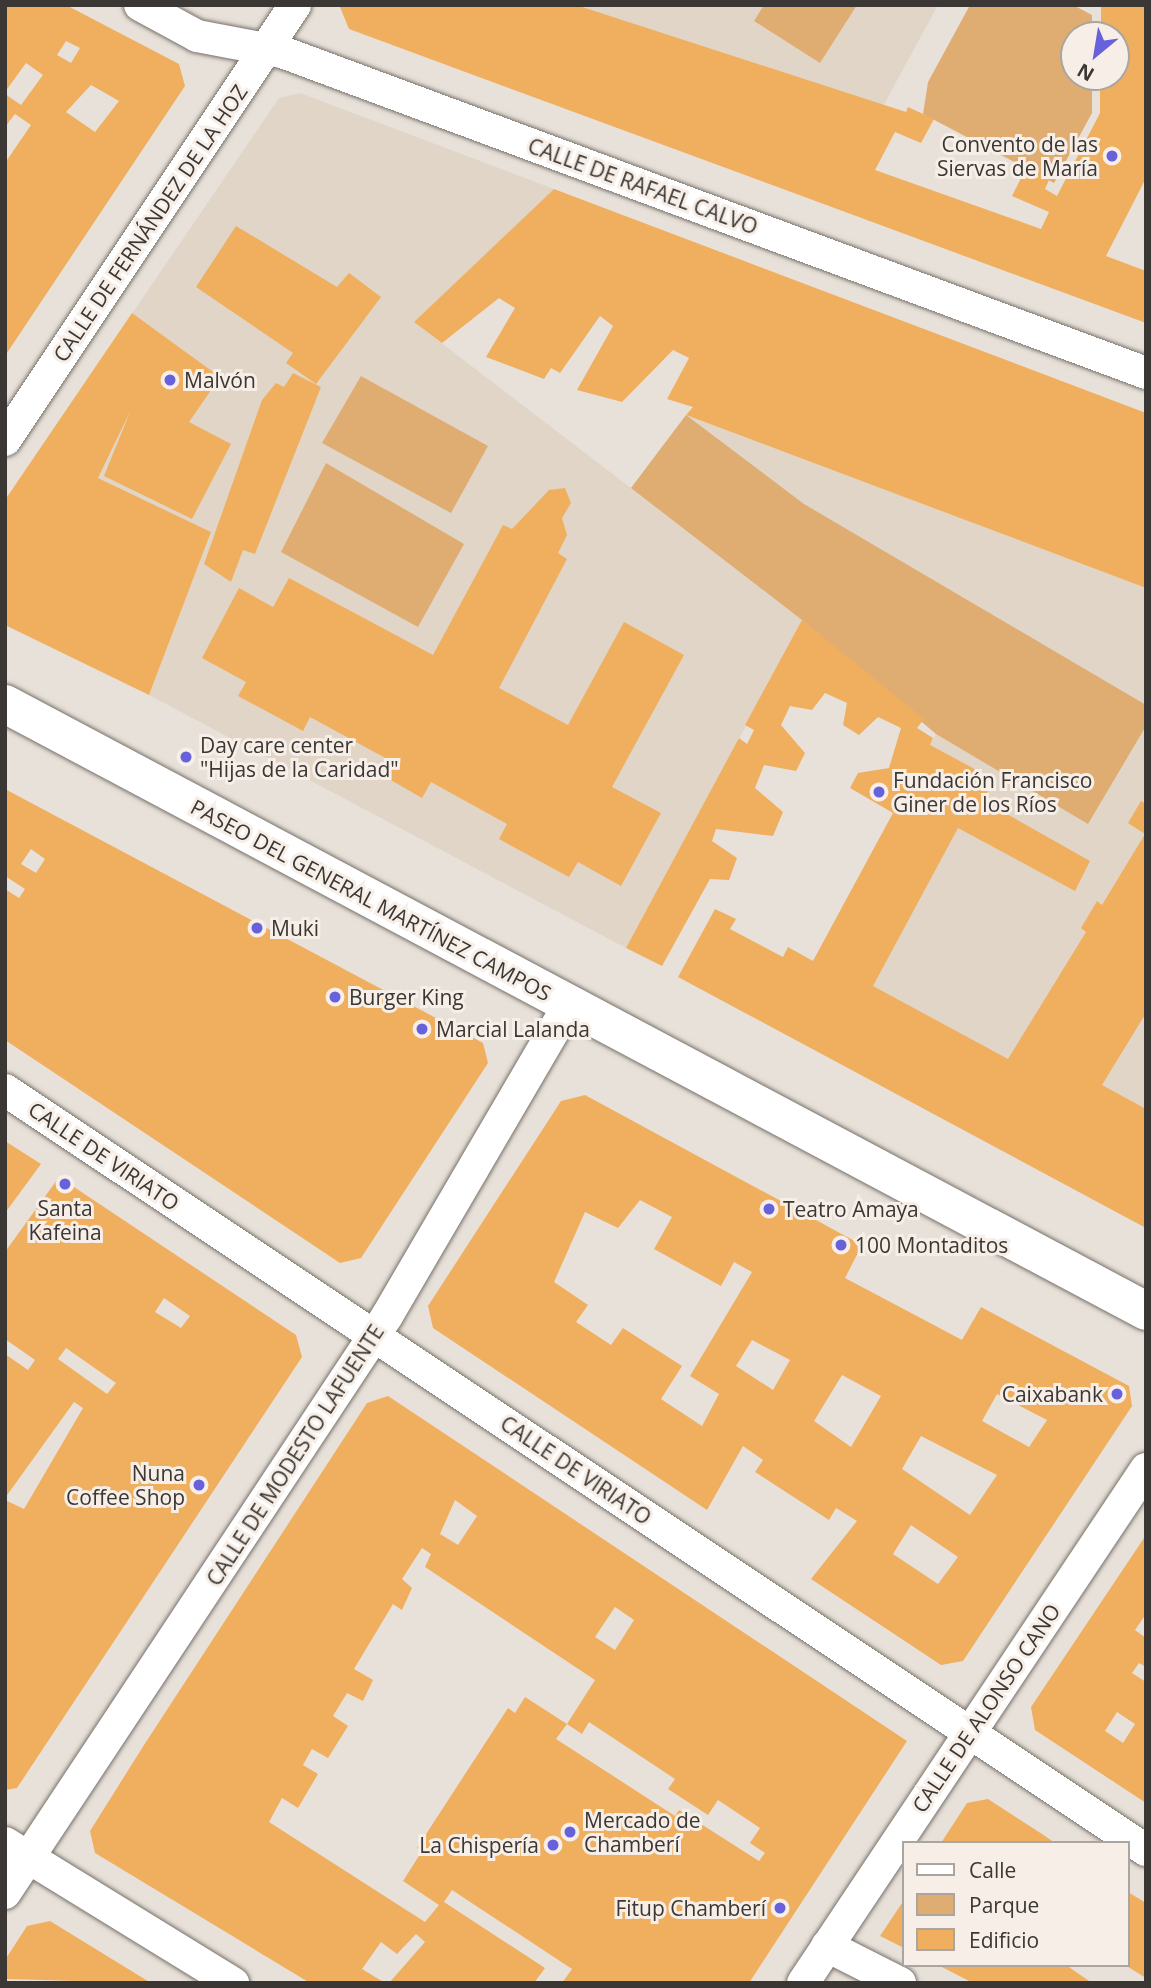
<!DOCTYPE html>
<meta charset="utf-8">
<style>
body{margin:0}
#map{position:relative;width:1151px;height:1988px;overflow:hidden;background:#e8e1d9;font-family:"Open Sans",sans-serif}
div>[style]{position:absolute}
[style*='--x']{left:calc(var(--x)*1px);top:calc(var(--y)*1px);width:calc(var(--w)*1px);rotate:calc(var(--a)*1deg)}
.built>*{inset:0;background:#e1d5c7}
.green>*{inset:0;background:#dfad71}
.building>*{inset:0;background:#efaf5f}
.roads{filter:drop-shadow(0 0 2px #77716a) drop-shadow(0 0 2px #77716a)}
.minor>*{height:32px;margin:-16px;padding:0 16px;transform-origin:16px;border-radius:16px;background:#fff}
.tertiary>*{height:38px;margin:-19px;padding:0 19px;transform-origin:19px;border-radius:19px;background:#fff}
.dots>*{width:19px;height:19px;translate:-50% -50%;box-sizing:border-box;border:4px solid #f6eee7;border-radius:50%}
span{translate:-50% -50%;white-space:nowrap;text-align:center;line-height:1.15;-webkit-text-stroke:6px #f6eee7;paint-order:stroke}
.poi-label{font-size:21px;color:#3a3734}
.right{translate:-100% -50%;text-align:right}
.left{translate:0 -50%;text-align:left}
.street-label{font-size:21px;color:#3a3734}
.frame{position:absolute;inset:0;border:7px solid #3a3734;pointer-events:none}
.legend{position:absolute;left:902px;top:1841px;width:228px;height:126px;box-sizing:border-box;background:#f6eee7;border:2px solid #aba59f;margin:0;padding:9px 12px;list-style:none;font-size:21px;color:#3a3734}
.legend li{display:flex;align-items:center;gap:14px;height:35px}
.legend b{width:35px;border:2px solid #aba59f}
.north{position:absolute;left:1060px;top:21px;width:70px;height:70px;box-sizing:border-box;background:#f6eee7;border:2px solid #aba59f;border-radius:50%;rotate:210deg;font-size:19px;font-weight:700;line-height:28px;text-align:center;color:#3a3734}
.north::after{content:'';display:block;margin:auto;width:24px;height:32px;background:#6762db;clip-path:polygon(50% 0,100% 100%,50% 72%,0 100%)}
</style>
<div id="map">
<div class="built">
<i style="clip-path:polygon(539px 5px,938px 5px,843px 180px,483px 78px)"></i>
<i style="clip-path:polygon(300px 93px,554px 189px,414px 322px,631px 488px,686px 415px,1146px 588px,1146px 1228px,776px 1029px,938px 730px,803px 620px,626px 948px,149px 695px,211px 532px,98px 478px,136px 400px,93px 371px,279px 98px)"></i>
</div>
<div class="green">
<i style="clip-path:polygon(764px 5px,857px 5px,820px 63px,754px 21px)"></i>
<i style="clip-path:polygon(970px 5px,1073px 5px,1092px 15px,1092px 35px,1074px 35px,1074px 77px,1092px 77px,1092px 113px,1054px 183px,923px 114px,928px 82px)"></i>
<i style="clip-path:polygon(361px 376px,488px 446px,451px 513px,322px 443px)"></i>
<i style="clip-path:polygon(686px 415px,804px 504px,1146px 705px,1146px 726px,1088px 824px,936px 734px,802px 620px,631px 488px)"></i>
<i style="clip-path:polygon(326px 463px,464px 544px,418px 627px,281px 552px)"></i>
</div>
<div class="building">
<i style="clip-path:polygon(evenodd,5px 5px,66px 5px,179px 64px,185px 86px,5px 356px,5px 163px,31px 125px,15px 114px,5px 127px,5px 94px,21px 105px,43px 75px,26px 63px,5px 92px,5px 5px,66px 41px,80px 48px,71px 63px,57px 55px,66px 41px,5px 5px,91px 85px,119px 101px,95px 132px,66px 112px,91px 85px)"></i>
<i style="clip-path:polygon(576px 5px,906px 112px,908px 107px,934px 119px,921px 143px,895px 132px,875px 170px,1041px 229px,1049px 212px,1012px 196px,1026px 168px,1049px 180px,1045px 189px,1057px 196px,1100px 113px,1100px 77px,1116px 77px,1116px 35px,1101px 35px,1101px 5px,1146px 5px,1146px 178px,1106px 256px,1146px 271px,1146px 323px,349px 29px,340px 7px)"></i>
<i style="clip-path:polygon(554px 189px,1146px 413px,1146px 588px,686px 415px,693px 407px,667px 399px,689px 358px,673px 350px,622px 402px,577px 390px,613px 326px,600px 316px,560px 373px,551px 368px,544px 379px,486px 357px,515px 308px,499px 298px,442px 343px,414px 322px)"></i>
<i style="clip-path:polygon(236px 226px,337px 287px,349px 273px,381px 297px,316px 384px,286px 363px,293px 353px,196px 287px)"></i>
<i style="clip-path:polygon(132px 313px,220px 377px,189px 422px,231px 444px,192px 519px,104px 476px,130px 412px,98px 478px,211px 532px,149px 695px,5px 625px,5px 500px)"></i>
<i style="clip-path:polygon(293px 373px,321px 387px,255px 554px,243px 550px,231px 582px,204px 564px,262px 400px,276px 383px,284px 387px)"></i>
<i style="clip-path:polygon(565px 488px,571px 503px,562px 518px,567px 535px,558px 553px,567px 559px,499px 688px,568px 725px,624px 622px,684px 655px,612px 787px,661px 813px,621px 886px,578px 862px,569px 877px,499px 839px,507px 824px,431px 782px,422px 798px,382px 775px,389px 760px,310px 717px,303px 731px,238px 696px,246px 682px,202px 658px,239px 588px,273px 607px,289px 578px,433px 655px,503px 525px,512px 529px,549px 490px)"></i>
<i style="clip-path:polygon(802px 620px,924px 719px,917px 728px,933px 738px,930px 745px,995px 780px,982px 800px,1090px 861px,1075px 891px,958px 828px,873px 986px,1008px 1059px,1086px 932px,1081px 928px,1097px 901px,1102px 905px,1145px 834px,1128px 823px,1141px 801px,1146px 804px,1146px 1013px,1102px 1085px,1146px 1109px,1146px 1228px,678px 977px,715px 909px,736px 919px,730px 929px,783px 957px,788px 947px,813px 961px,893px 813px,850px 788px,858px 773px,889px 768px,901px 728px,878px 717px,859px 735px,843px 725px,847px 703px,825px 693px,812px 710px,790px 706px,781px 725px,805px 753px,796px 771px,764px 765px,755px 788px,783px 812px,773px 836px,716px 829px,712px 841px,737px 858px,729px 880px,710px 879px,662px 966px,626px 948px,739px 738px,747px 744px,754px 730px,745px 725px)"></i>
<i style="clip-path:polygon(evenodd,5px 789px,483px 1043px,488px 1063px,361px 1258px,340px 1263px,5px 1040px,5px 889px,19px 898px,25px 889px,5px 876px,5px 789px,31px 849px,45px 859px,36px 873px,21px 864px,31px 849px)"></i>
<i style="clip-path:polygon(evenodd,585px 1095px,862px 1245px,845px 1278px,930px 1323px,962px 1340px,981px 1307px,1129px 1386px,1132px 1406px,963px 1661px,941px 1665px,811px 1579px,857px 1521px,836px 1508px,829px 1520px,755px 1472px,763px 1460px,743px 1446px,707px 1510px,433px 1328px,428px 1306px,561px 1101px,585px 1095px,640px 1200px,672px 1217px,654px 1249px,721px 1286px,734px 1262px,752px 1272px,690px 1376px,719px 1394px,702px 1426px,661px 1399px,682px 1366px,623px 1328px,611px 1345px,576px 1322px,588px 1305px,554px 1282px,585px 1212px,618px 1228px,640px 1200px,585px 1095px,752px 1340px,790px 1360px,773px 1390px,736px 1366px,752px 1340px,585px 1095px,842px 1375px,881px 1396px,851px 1447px,814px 1421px,842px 1375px,585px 1095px,997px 1394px,1047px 1420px,1029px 1447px,982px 1421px,997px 1394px,585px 1095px,921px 1436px,997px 1475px,970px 1515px,902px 1469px,921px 1436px,585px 1095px,911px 1525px,958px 1557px,938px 1584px,893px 1554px,911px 1525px)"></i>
<i style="clip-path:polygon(5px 1141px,41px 1164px,5px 1213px)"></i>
<i style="clip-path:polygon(evenodd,59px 1177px,296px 1335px,302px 1357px,17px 1788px,5px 1790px,5px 1500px,24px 1509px,83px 1408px,74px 1402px,5px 1498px,5px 1354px,28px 1370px,35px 1360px,5px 1339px,5px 1252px,59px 1177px,164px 1298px,190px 1316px,181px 1328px,155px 1312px,164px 1298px,59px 1177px,66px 1348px,116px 1383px,107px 1394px,58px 1359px,66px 1348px)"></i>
<i style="clip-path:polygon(evenodd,388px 1396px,907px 1741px,749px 1983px,562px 1983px,572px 1969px,452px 1890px,444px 1902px,545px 1968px,534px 1983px,389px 1983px,425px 1942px,416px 1934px,397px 1954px,381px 1942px,362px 1969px,385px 1983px,310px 1983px,95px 1853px,90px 1831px,144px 1745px,367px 1403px,388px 1396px,455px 1500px,477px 1516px,458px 1545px,440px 1534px,455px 1500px,388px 1396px,422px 1548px,431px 1554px,425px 1567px,595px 1680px,567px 1724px,525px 1697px,515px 1713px,508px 1708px,417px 1848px,422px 1851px,403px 1881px,439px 1905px,425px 1922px,269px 1822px,282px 1798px,298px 1808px,318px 1774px,303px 1765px,312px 1749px,328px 1758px,348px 1726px,333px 1716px,347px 1693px,363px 1701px,373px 1680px,354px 1669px,393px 1604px,402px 1610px,412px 1588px,402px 1579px,422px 1548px,388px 1396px,615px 1607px,634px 1620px,615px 1650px,595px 1637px,615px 1607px,388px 1396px,589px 1722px,675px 1779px,668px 1789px,708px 1815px,718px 1800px,760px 1828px,750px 1843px,765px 1853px,759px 1861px,679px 1810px,675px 1816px,556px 1739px,567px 1724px,582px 1734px,589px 1722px)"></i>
<i style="clip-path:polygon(evenodd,1146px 1535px,1146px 1614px,1135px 1630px,1146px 1638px,1146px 1667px,1139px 1663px,1132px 1673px,1146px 1682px,1146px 1803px,1035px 1730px,1031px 1707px,1146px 1535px,1117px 1712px,1135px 1724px,1123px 1743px,1105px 1731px,1117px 1712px)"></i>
<i style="clip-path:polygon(988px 1799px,1042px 1834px,1055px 1843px,941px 1843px,967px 1803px)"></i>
<i style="clip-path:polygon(1128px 1892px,1146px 1903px,1146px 1978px,1128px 1967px)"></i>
<i style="clip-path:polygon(904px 1900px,904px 1948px,880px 1936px)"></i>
<i style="clip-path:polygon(50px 1921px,151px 1983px,5px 1979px,5px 1960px,27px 1926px)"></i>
<i style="clip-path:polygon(938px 1965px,1066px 1965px,1092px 1983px,973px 1983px)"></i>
</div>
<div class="roads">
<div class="minor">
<i style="--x:140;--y:5;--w:65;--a:28.5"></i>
<i style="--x:197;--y:36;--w:86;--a:10.7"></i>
<i style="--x:282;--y:52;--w:922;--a:20.38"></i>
<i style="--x:5;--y:440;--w:523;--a:-56.31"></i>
<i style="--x:5;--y:1090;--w:1371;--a:33.67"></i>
<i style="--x:5;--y:1843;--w:268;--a:31.6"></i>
<i style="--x:5;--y:1893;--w:692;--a:-56.49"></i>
<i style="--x:387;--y:1316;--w:359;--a:-59.7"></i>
<i style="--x:827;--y:1946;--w:82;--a:26.9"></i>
<i style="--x:803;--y:1983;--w:618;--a:-56.28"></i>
</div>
<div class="tertiary">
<i style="--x:5;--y:704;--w:1292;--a:28.01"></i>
</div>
</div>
<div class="dots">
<i style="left:1112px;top:156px;background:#6762db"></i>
<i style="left:170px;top:380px;background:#6762db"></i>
<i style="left:186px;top:757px;background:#6762db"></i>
<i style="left:879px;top:792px;background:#6762db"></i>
<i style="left:257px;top:928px;background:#6762db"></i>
<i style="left:335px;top:997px;background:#6762db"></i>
<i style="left:422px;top:1029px;background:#6762db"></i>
<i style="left:65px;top:1184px;background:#6762db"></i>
<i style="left:769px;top:1209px;background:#6762db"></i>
<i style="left:841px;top:1245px;background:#6762db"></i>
<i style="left:1117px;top:1394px;background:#6762db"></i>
<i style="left:199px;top:1485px;background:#6762db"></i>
<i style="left:570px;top:1832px;background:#6762db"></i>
<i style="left:553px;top:1845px;background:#6762db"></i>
<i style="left:780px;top:1908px;background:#6762db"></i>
</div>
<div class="poi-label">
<span class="right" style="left:1098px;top:156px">Convento de las<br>Siervas de María</span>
<span class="left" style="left:184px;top:380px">Malvón</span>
<span class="left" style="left:200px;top:757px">Day care center<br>"Hijas de la Caridad"</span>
<span class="left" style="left:893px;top:792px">Fundación Francisco<br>Giner de los Ríos</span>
<span class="left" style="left:271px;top:928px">Muki</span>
<span class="left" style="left:349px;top:997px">Burger King</span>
<span class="left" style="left:436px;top:1029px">Marcial Lalanda</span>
<span style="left:65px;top:1220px">Santa<br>Kafeina</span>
<span class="left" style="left:783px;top:1209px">Teatro Amaya</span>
<span class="left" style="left:855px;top:1245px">100 Montaditos</span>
<span class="right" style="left:1103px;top:1394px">Caixabank</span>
<span class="right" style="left:185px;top:1485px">Nuna<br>Coffee Shop</span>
<span class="left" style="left:584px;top:1832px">Mercado de<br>Chamberí</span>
<span class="right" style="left:539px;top:1845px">La Chispería</span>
<span class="right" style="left:766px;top:1908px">Fitup Chamberí</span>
</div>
<div class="street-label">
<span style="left:643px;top:186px;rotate:20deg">CALLE DE RAFAEL CALVO</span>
<span style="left:150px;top:223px;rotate:-56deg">CALLE DE FERNÁNDEZ DE LA HOZ</span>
<span style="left:371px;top:900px;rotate:28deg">PASEO DEL GENERAL MARTÍNEZ CAMPOS</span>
<span style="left:104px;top:1156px;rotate:34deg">CALLE DE VIRIATO</span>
<span style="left:295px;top:1455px;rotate:-57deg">CALLE DE MODESTO LAFUENTE</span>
<span style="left:576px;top:1470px;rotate:34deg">CALLE DE VIRIATO</span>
<span style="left:986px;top:1708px;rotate:-56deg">CALLE DE ALONSO CANO</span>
</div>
<div class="frame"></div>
<ul class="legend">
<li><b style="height:9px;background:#fff"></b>Calle</li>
<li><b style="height:19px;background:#dfad71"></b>Parque</li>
<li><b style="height:19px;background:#efaf5f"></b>Edificio</li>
</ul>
<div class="north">N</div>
</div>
